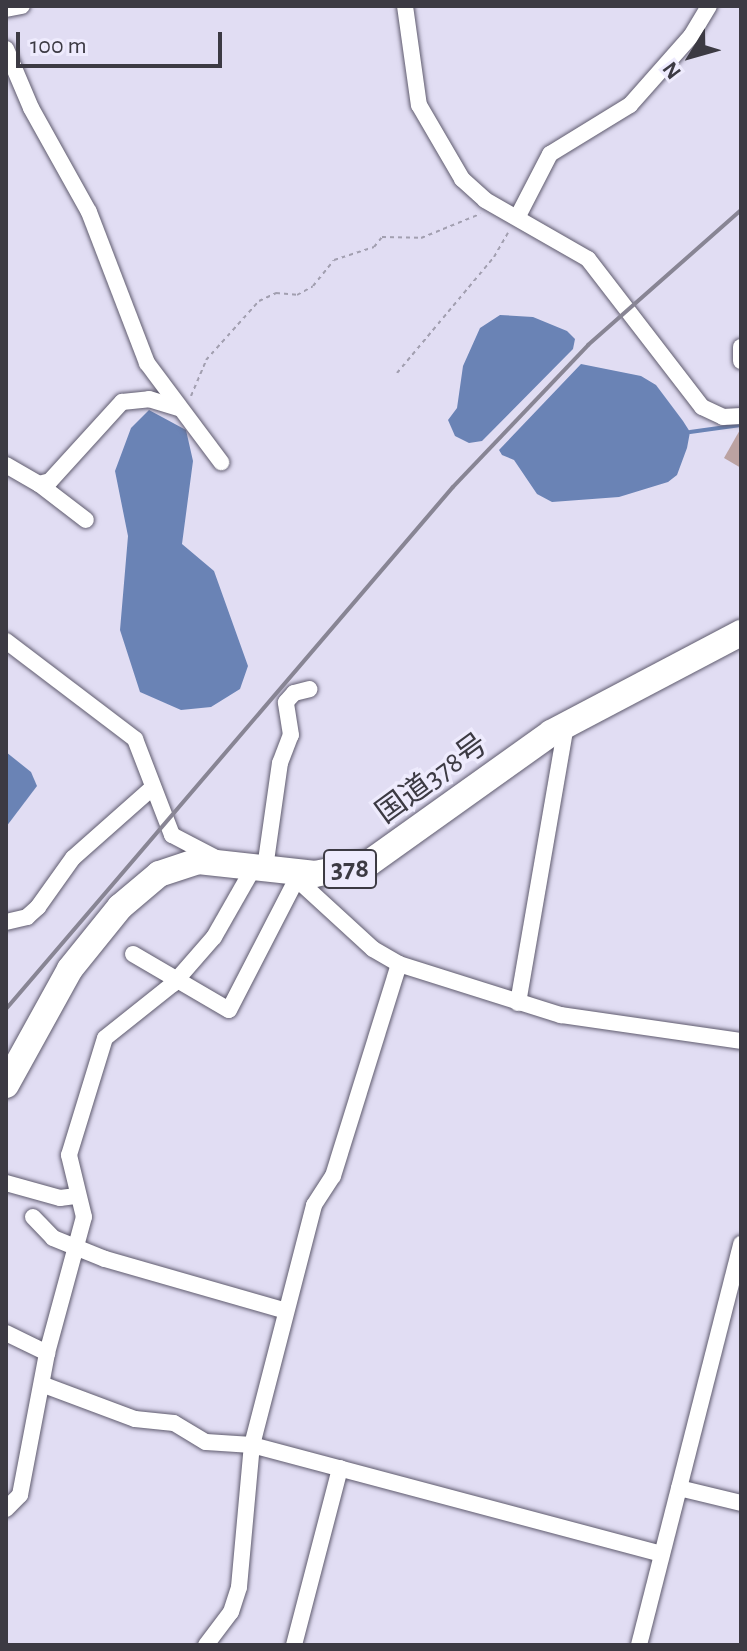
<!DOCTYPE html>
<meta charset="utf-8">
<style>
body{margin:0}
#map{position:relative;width:747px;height:1651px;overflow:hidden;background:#e1ddf3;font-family:"Alegreya Sans","Noto Sans JP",sans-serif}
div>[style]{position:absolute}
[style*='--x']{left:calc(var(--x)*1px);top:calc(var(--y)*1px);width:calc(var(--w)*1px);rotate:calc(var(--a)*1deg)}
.water>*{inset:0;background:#6a83b5}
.stream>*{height:4px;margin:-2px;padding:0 2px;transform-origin:2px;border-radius:2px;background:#6a83b5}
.building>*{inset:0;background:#bba2a1}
.path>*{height:2px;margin-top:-1px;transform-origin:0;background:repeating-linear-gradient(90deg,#a29fb0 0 4px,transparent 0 8px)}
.roads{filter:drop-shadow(0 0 2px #5f5b6e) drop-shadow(0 0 2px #5f5b6e)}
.minor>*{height:16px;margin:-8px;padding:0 8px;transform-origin:8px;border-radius:8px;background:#fff}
.trunk>*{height:26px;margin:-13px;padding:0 13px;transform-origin:13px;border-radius:13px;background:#fff}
.rail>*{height:4px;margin:-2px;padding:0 2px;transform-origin:2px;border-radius:2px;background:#888594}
span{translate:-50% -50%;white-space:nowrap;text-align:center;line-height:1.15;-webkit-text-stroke:7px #eeebfd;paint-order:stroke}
.shield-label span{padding:2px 6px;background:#eeebfd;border:2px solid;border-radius:6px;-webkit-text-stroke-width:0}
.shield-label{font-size:28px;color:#3c3a43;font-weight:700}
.street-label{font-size:30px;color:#3c3a43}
.frame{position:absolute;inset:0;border:8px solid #3c3a43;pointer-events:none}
.north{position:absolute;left:651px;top:16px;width:80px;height:80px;-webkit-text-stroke:6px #eeebfd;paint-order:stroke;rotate:233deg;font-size:22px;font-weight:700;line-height:32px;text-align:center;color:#3c3a43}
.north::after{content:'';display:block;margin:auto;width:28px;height:36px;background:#3c3a43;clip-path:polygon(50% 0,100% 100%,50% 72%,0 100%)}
.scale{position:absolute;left:16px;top:32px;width:206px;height:36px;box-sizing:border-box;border:4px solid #3c3a43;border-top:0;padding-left:10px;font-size:24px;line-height:28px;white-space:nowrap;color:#3c3a43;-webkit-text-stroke:6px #eeebfd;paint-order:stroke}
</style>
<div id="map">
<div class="water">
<i style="clip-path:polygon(500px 315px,533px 317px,567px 331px,575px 339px,573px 349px,482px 441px,469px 443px,455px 436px,448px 420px,457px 408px,463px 366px,480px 328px)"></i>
<i style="clip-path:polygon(581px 364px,641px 376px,656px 385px,683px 421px,690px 432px,687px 448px,677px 475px,668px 482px,619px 497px,552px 502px,537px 494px,514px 460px,502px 455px,499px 450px)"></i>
<i style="clip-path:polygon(149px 410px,186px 430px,193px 461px,182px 544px,214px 571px,248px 666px,240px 689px,211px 707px,181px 710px,140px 692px,120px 630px,128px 536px,115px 471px,131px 428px)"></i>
<i style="clip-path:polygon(6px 752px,31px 772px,37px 786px,6px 827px)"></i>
</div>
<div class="stream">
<i style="--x:690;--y:432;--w:51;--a:-7.8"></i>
</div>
<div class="building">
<i style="clip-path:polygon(741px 428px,741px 468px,724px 458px)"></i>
</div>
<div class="path">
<i style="--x:397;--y:373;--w:151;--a:-50.1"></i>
<i style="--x:494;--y:257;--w:28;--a:-60"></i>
<i style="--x:191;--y:396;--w:39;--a:-67"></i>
<i style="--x:206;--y:360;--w:79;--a:-48.1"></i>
<i style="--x:259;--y:301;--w:19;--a:-25"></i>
<i style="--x:276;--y:293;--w:21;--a:5"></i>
<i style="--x:297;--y:295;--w:18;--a:-29"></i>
<i style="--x:313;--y:286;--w:33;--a:-51"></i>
<i style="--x:334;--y:260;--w:42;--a:-18"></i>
<i style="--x:374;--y:247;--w:13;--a:-51"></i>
<i style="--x:382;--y:237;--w:39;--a:1"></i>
<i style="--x:421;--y:238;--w:64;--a:-22.1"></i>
</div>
<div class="roads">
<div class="minor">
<i style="--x:405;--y:6;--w:100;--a:82"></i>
<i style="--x:419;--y:105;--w:86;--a:59.8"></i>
<i style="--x:462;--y:179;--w:31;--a:42"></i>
<i style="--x:485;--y:200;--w:119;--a:29.8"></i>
<i style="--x:588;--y:259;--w:187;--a:52.4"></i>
<i style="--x:702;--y:407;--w:23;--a:25"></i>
<i style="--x:723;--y:417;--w:18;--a:-3"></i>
<i style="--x:6;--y:9;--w:16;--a:-11"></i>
<i style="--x:6;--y:49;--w:64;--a:67"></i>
<i style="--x:31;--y:108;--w:119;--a:60.9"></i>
<i style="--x:89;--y:212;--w:162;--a:69"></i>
<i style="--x:147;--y:363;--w:124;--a:53.2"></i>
<i style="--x:518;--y:216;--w:70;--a:-62.7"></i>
<i style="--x:550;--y:154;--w:94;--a:-31.5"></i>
<i style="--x:630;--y:105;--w:92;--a:-48.5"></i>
<i style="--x:691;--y:36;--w:35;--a:-59"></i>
<i style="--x:741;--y:347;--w:14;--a:90"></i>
<i style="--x:6;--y:465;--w:38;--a:30"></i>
<i style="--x:39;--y:484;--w:11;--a:-15"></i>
<i style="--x:50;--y:481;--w:107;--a:-47.7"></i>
<i style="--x:122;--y:402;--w:27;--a:-6"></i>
<i style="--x:149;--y:399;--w:31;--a:17"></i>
<i style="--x:39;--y:484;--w:59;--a:37.5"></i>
<i style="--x:6;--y:641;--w:162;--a:37.2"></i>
<i style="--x:135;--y:739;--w:103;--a:68.9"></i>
<i style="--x:172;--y:835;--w:52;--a:27.6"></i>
<i style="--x:265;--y:868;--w:106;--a:-81.9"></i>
<i style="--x:280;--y:763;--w:30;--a:-69"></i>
<i style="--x:291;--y:735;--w:33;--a:-99"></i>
<i style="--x:286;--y:702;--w:12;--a:-48"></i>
<i style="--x:294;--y:693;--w:16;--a:-14"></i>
<i style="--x:289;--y:872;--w:114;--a:42.5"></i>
<i style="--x:373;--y:949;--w:30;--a:30"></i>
<i style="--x:399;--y:964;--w:170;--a:17.5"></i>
<i style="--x:561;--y:1015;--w:182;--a:8.2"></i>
<i style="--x:6;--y:922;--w:22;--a:-13"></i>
<i style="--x:27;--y:917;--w:15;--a:-42"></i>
<i style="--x:38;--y:907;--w:60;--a:-54.5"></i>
<i style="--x:73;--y:858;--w:104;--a:-41.5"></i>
<i style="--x:133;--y:954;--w:111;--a:30.3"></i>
<i style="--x:229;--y:1010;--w:146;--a:-62.7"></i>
<i style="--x:518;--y:1003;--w:283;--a:-80.2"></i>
<i style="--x:6;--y:1183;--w:56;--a:15.5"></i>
<i style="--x:60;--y:1198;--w:17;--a:-7"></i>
<i style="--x:33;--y:1217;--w:29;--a:46"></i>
<i style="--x:53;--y:1238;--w:56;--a:22"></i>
<i style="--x:105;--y:1259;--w:188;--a:16"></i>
<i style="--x:6;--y:1333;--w:46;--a:26"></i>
<i style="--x:44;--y:1385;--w:97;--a:20.5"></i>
<i style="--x:135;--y:1419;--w:39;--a:6"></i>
<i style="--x:174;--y:1423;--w:37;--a:31"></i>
<i style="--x:206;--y:1442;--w:46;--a:3.7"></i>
<i style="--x:252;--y:1445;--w:424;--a:14.9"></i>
<i style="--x:679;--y:1488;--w:64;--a:13.6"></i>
<i style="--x:6;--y:1509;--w:20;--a:-45"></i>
<i style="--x:20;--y:1495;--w:145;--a:-79.2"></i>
<i style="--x:47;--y:1353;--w:141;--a:-74.8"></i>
<i style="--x:84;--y:1217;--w:64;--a:-103.6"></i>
<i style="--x:69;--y:1155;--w:122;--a:-72.9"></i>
<i style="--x:105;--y:1038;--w:87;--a:-38.5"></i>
<i style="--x:173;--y:984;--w:62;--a:-48.9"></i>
<i style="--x:214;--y:937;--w:81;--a:-60.3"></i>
<i style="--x:206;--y:1645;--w:41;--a:-52.9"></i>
<i style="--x:231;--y:1612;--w:26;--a:-72"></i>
<i style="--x:239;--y:1587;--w:143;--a:-84.8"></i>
<i style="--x:252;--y:1445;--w:248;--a:-75.5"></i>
<i style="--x:314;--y:1205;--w:35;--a:-57"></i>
<i style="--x:333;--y:1176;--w:222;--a:-72.7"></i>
<i style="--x:294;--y:1645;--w:183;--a:-75.4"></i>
<i style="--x:639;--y:1645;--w:414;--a:-75.7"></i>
</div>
<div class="trunk">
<i style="--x:6;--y:1085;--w:132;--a:-61.1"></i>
<i style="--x:70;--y:969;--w:80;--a:-51.1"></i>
<i style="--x:120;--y:907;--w:51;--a:-40.2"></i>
<i style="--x:159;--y:874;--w:41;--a:-18.4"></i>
<i style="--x:198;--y:861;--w:118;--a:6.3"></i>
<i style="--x:315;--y:874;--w:55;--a:-11.5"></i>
<i style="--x:369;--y:863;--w:224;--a:-35.5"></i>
<i style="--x:551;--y:733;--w:215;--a:-27.8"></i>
</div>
</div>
<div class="rail">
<i style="--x:6;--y:1009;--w:687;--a:-49.43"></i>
<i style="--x:453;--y:487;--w:196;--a:-46.4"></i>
<i style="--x:588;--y:345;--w:204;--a:-41.4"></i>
</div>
<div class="shield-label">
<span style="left:350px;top:869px">378</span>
</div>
<div class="street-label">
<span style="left:432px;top:779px;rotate:-36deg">国道378号</span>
</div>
<div class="frame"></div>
<div class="north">N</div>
<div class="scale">100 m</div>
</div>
